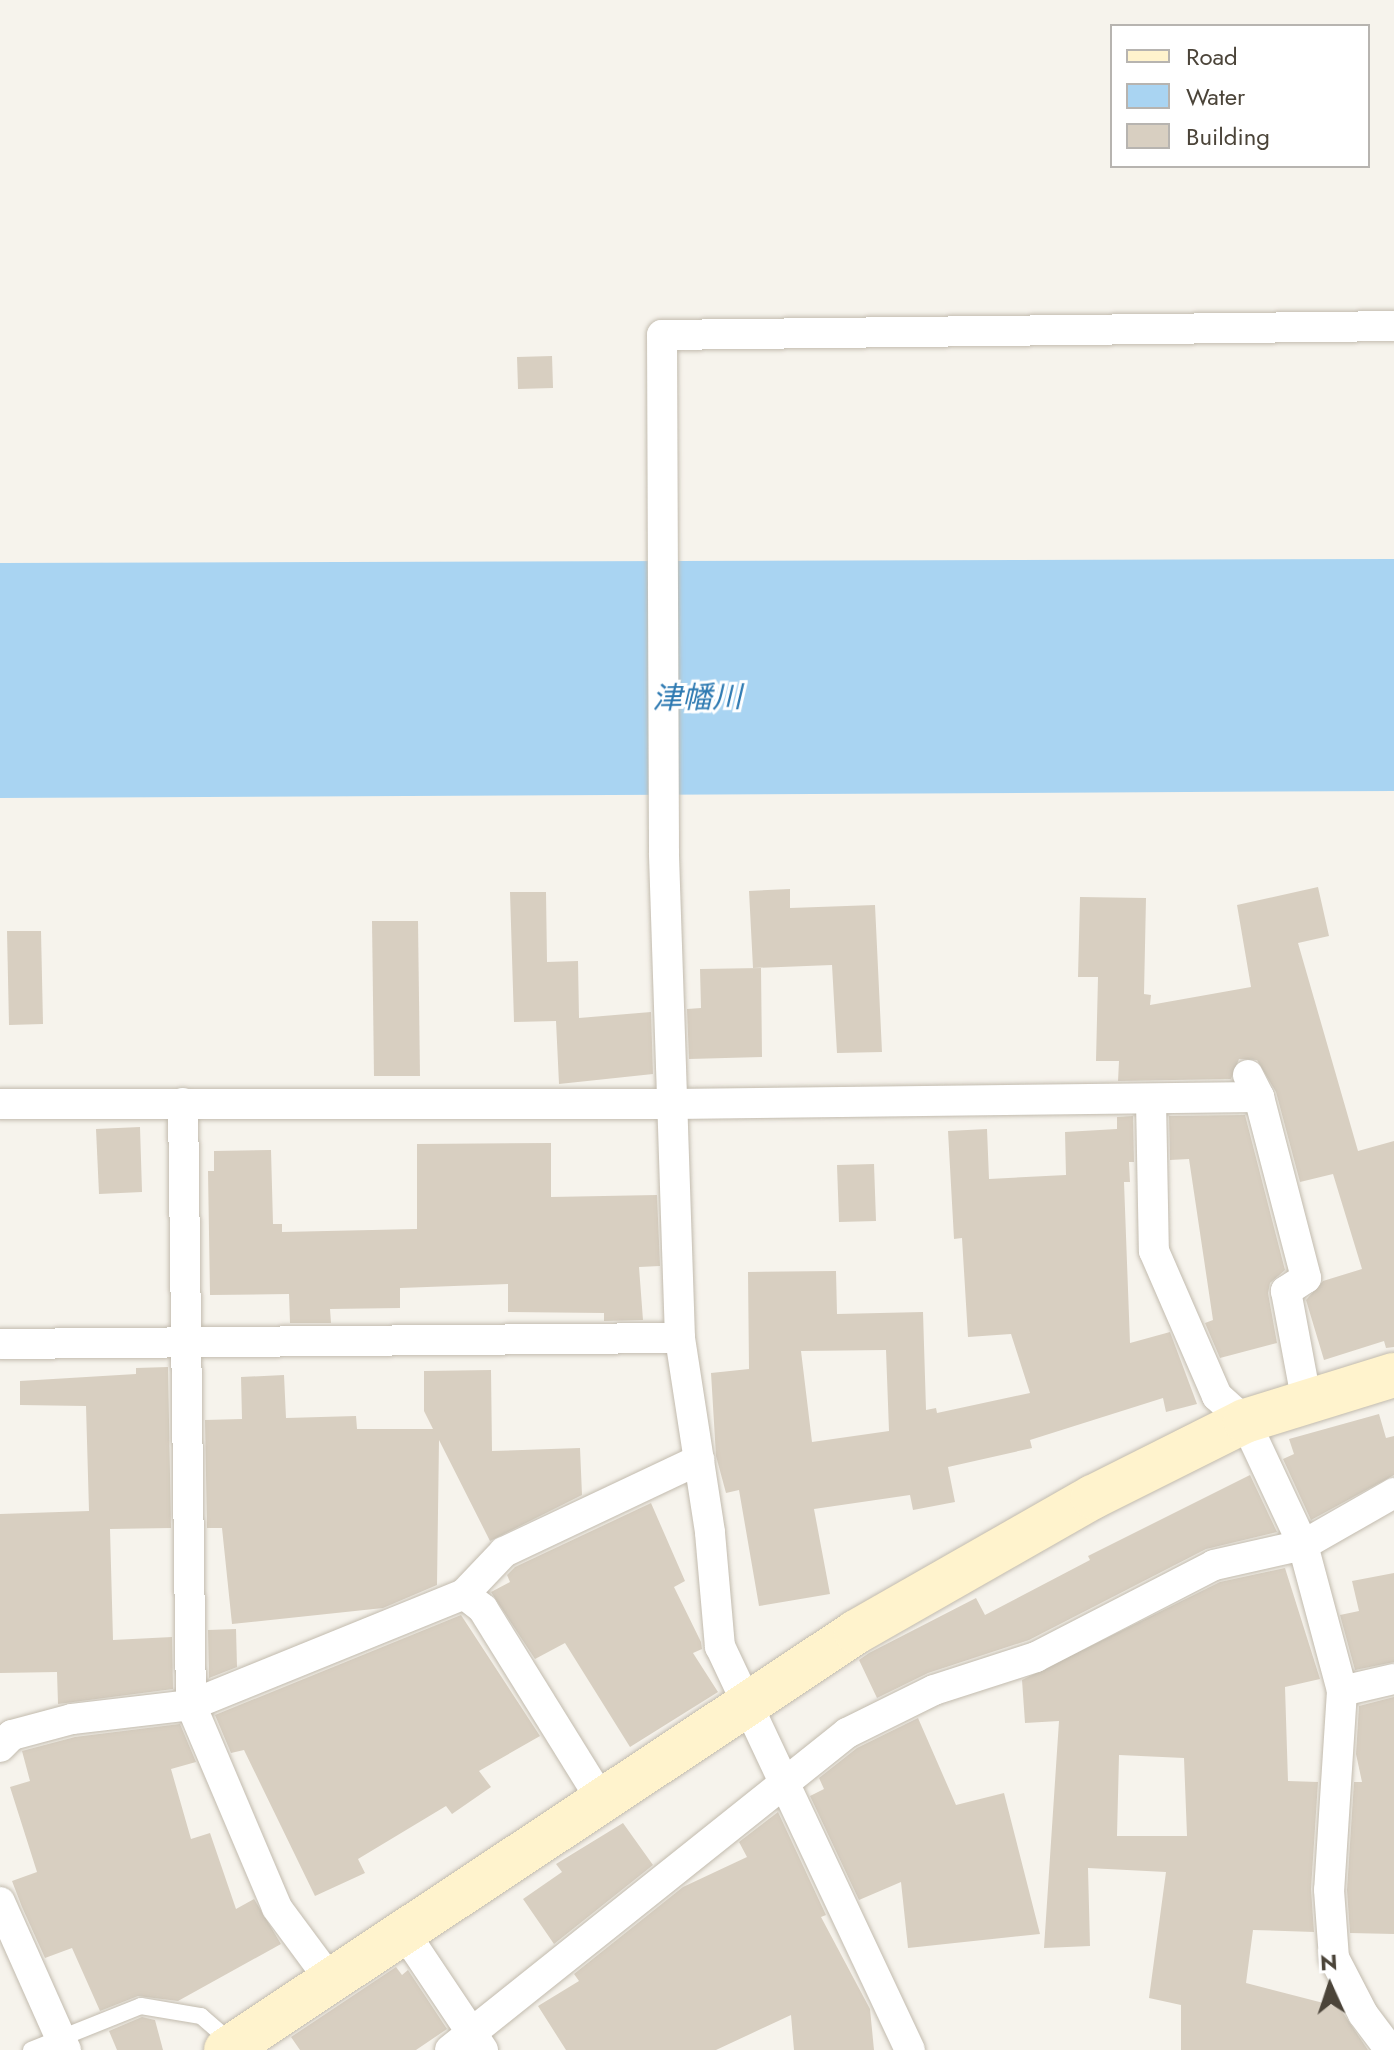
<!DOCTYPE html>
<meta charset="utf-8">
<style>
body{margin:0}
#map{position:relative;width:1394px;height:2050px;overflow:hidden;background:#f6f3ec;font-family:Jost,"Noto Sans JP",sans-serif}
div>[style]{position:absolute}
[style*='--x']{left:calc(var(--x)*1px);top:calc(var(--y)*1px);width:calc(var(--w)*1px);rotate:calc(var(--a)*1deg)}
.water>*{inset:0;background:#a9d4f2}
.building>*{inset:0;background:#d8cfc1}
.roads{filter:drop-shadow(0 0 2px #c2bbae) drop-shadow(0 0 2px #c2bbae)}
.lane>*{height:16px;margin:-8px;padding:0 8px;transform-origin:8px;border-radius:8px;background:#fff}
.street>*{height:30px;margin:-15px;padding:0 15px;transform-origin:15px;border-radius:15px;background:#fff}
.secondary>*{height:44px;margin:-22px;padding:0 22px;transform-origin:22px;border-radius:22px;background:#fff3cd}
span{translate:-50% -50%;white-space:nowrap;text-align:center;line-height:1.15;-webkit-text-stroke:6px #fff;paint-order:stroke}
.water-label{font-size:30px;color:#2e7ab2;font-style:italic}
.legend{position:absolute;left:1110px;top:24px;width:260px;height:144px;box-sizing:border-box;background:#fff;border:2px solid #b7b4b0;margin:0;padding:10px 14px;list-style:none;font-size:24px;color:#4b4439}
.legend li{display:flex;align-items:center;gap:16px;height:40px}
.legend b{width:40px;border:2px solid #b7b4b0}
.north{position:absolute;left:1290px;top:1946px;width:80px;height:80px;-webkit-text-stroke:6px #fff;paint-order:stroke;rotate:357deg;font-size:22px;font-weight:700;line-height:32px;text-align:center;color:#4b4439}
.north::after{content:'';display:block;margin:auto;width:28px;height:36px;background:#4b4439;clip-path:polygon(50% 0,100% 100%,50% 72%,0 100%)}
</style>
<div id="map">
<div class="water">
<i style="clip-path:polygon(1394px 559px,1394px 791px,0 798px,0 563px)"></i>
</div>
<div class="building">
<i style="clip-path:polygon(552px 356px,553px 388px,518px 389px,517px 357px)"></i>
<i style="clip-path:polygon(1318px 887px,1329px 936px,1298px 943px,1358px 1151px,1394px 1141px,1394px 1347px,1386px 1348px,1384px 1341px,1324px 1360px,1306px 1300px,1323px 1281px,1362px 1269px,1333px 1174px,1300px 1182px,1276px 1092px,1257px 1060px,1239px 1059px,1231px 1079px,1118px 1081px,1119px 1061px,1096px 1061px,1098px 977px,1078px 977px,1080px 897px,1146px 898px,1144px 994px,1151px 995px,1150px 1005px,1251px 987px,1237px 905px)"></i>
<i style="clip-path:polygon(790px 889px,790px 908px,875px 905px,882px 1052px,837px 1053px,832px 965px,753px 968px,749px 891px)"></i>
<i style="clip-path:polygon(510px 892px,546px 892px,547px 962px,578px 961px,579px 1018px,651px 1012px,653px 1074px,559px 1084px,556px 1021px,514px 1022px)"></i>
<i style="clip-path:polygon(372px 921px,418px 921px,420px 1076px,374px 1076px)"></i>
<i style="clip-path:polygon(7px 931px,41px 931px,43px 1024px,9px 1025px)"></i>
<i style="clip-path:polygon(761px 968px,762px 1057px,689px 1059px,687px 1009px,701px 1008px,700px 969px)"></i>
<i style="clip-path:polygon(1245px 1115px,1285px 1270px,1270px 1283px,1268px 1293px,1277px 1343px,1220px 1358px,1205px 1323px,1213px 1320px,1189px 1159px,1170px 1160px,1169px 1116px)"></i>
<i style="clip-path:polygon(evenodd,1133px 1116px,1134px 1162px,1129px 1162px,1130px 1182px,1124px 1182px,1130px 1343px,1170px 1332px,1197px 1404px,1166px 1412px,1163px 1398px,1030px 1440px,1032px 1448px,948px 1467px,955px 1502px,913px 1510px,910px 1495px,814px 1509px,830px 1594px,759px 1606px,739px 1490px,726px 1493px,716px 1456px,711px 1373px,749px 1369px,748px 1272px,836px 1271px,837px 1314px,923px 1312px,926px 1410px,936px 1408px,937px 1413px,1030px 1393px,1011px 1334px,968px 1337px,962px 1238px,954px 1239px,948px 1131px,987px 1129px,989px 1179px,1066px 1175px,1065px 1132px,1117px 1129px,1117px 1117px,1133px 1116px,886px 1350px,889px 1431px,812px 1442px,801px 1351px,886px 1350px)"></i>
<i style="clip-path:polygon(140px 1127px,142px 1192px,99px 1194px,96px 1129px)"></i>
<i style="clip-path:polygon(551px 1143px,551px 1197px,657px 1195px,660px 1266px,639px 1267px,643px 1320px,604px 1321px,604px 1313px,508px 1312px,508px 1284px,400px 1288px,400px 1308px,330px 1309px,331px 1323px,290px 1323px,289px 1294px,210px 1295px,208px 1171px,214px 1171px,214px 1151px,271px 1150px,273px 1224px,282px 1224px,282px 1232px,417px 1229px,417px 1144px)"></i>
<i style="clip-path:polygon(874px 1164px,876px 1221px,839px 1222px,837px 1165px)"></i>
<i style="clip-path:polygon(168px 1367px,171px 1528px,110px 1529px,113px 1640px,172px 1637px,173px 1689px,58px 1704px,57px 1672px,0 1673px,0 1514px,89px 1511px,86px 1406px,20px 1405px,20px 1381px,136px 1374px,136px 1368px)"></i>
<i style="clip-path:polygon(491px 1370px,492px 1451px,580px 1448px,582px 1495px,490px 1541px,439px 1440px,437px 1585px,383px 1608px,232px 1624px,222px 1528px,207px 1528px,205px 1420px,242px 1419px,241px 1377px,284px 1375px,286px 1418px,356px 1416px,357px 1429px,433px 1429px,424px 1411px,424px 1371px)"></i>
<i style="clip-path:polygon(1379px 1414px,1386px 1438px,1394px 1436px,1394px 1475px,1311px 1520px,1283px 1459px,1294px 1454px,1289px 1439px)"></i>
<i style="clip-path:polygon(1250px 1475px,1277px 1532px,1206px 1549px,1029px 1640px,928px 1673px,877px 1698px,859px 1660px,869px 1653px,976px 1598px,985px 1615px,1090px 1560px,1088px 1556px)"></i>
<i style="clip-path:polygon(651px 1503px,685px 1581px,674px 1587px,701px 1642px,702px 1649px,693px 1653px,718px 1692px,630px 1747px,565px 1643px,535px 1659px,491px 1592px,510px 1582px,507px 1575px,515px 1567px)"></i>
<i style="clip-path:polygon(evenodd,1285px 1568px,1320px 1679px,1285px 1687px,1288px 1781px,1318px 1782px,1311px 1889px,1314px 1932px,1253px 1930px,1246px 1983px,1339px 2007px,1368px 2050px,1181px 2050px,1181px 2005px,1149px 1998px,1166px 1872px,1088px 1868px,1090px 1946px,1044px 1948px,1059px 1721px,1025px 1723px,1022px 1680px,1220px 1582px,1285px 1568px,1119px 1755px,1184px 1758px,1187px 1836px,1117px 1836px,1119px 1755px)"></i>
<i style="clip-path:polygon(1394px 1573px,1394px 1662px,1355px 1670px,1340px 1615px,1359px 1611px,1352px 1581px)"></i>
<i style="clip-path:polygon(461px 1615px,540px 1736px,479px 1771px,491px 1787px,452px 1814px,446px 1806px,358px 1859px,365px 1873px,315px 1896px,244px 1750px,231px 1753px,215px 1715px)"></i>
<i style="clip-path:polygon(236px 1629px,237px 1667px,209px 1678px,208px 1630px)"></i>
<i style="clip-path:polygon(1394px 1697px,1394px 1934px,1350px 1933px,1347px 1890px,1354px 1782px,1362px 1782px,1356px 1754px,1359px 1706px)"></i>
<i style="clip-path:polygon(918px 1718px,956px 1805px,1004px 1793px,1040px 1934px,908px 1948px,901px 1882px,859px 1900px,810px 1796px,824px 1789px,819px 1778px,857px 1748px)"></i>
<i style="clip-path:polygon(180px 1724px,196px 1762px,171px 1769px,191px 1839px,210px 1833px,236px 1909px,254px 1899px,281px 1944px,178px 2001px,138px 1996px,100px 2011px,72px 1948px,45px 1958px,22px 1907px,12px 1881px,37px 1872px,10px 1787px,30px 1781px,22px 1751px,75px 1737px)"></i>
<i style="clip-path:polygon(778px 1812px,826px 1915px,821px 1917px,870px 2009px,874px 2050px,794px 2050px,791px 2015px,716px 2050px,566px 2050px,538px 2006px,579px 1981px,574px 1974px,683px 1887px,747px 1857px,739px 1842px)"></i>
<i style="clip-path:polygon(623px 1823px,653px 1865px,554px 1944px,523px 1899px,562px 1872px,556px 1864px)"></i>
<i style="clip-path:polygon(396px 1967px,402px 1975px,408px 1970px,447px 2029px,416px 2050px,300px 2050px,291px 2037px)"></i>
<i style="clip-path:polygon(142px 2017px,155px 2020px,163px 2050px,117px 2050px,109px 2031px)"></i>
</div>
<div class="roads">
<div class="lane">
<i style="--x:31;--y:2050;--w:118;--a:-21.8"></i>
<i style="--x:141;--y:2006;--w:61;--a:9.5"></i>
<i style="--x:201;--y:2016;--w:40;--a:41"></i>
</div>
<div class="street">
<i style="--x:1248;--y:1075;--w:25;--a:63"></i>
<i style="--x:1259;--y:1097;--w:187;--a:75.4"></i>
<i style="--x:1306;--y:1278;--w:24;--a:147"></i>
<i style="--x:1286;--y:1291;--w:109;--a:79.4"></i>
<i style="--x:1151;--y:1101;--w:150;--a:88.9"></i>
<i style="--x:1154;--y:1251;--w:158;--a:66.5"></i>
<i style="--x:1217;--y:1396;--w:38;--a:42"></i>
<i style="--x:1245;--y:1421;--w:137;--a:64.9"></i>
<i style="--x:1303;--y:1545;--w:151;--a:75"></i>
<i style="--x:1342;--y:1691;--w:199;--a:93.7"></i>
<i style="--x:1329;--y:1890;--w:68;--a:85.8"></i>
<i style="--x:1334;--y:1958;--w:63;--a:62.6"></i>
<i style="--x:1363;--y:2014;--w:45;--a:53.1"></i>
<i style="--x:183;--y:1103;--w:602;--a:89.24"></i>
<i style="--x:191;--y:1705;--w:220;--a:67"></i>
<i style="--x:277;--y:1908;--w:91;--a:53.5"></i>
<i style="--x:0;--y:1104;--w:675;--a:0"></i>
<i style="--x:675;--y:1104;--w:584;--a:-0.69"></i>
<i style="--x:0;--y:1344;--w:680;--a:-0.51"></i>
<i style="--x:464;--y:1594;--w:58;--a:-46.4"></i>
<i style="--x:504;--y:1552;--w:216;--a:-25.3"></i>
<i style="--x:1342;--y:1691;--w:53;--a:-13"></i>
<i style="--x:0;--y:1747;--w:17;--a:-45"></i>
<i style="--x:12;--y:1735;--w:62;--a:-14.9"></i>
<i style="--x:72;--y:1719;--w:120;--a:-6.7"></i>
<i style="--x:191;--y:1705;--w:295;--a:-22.1"></i>
<i style="--x:464;--y:1594;--w:24;--a:38"></i>
<i style="--x:483;--y:1609;--w:226;--a:58.2"></i>
<i style="--x:0;--y:1902;--w:162;--a:66"></i>
<i style="--x:404;--y:1932;--w:142;--a:56.2"></i>
<i style="--x:450;--y:2050;--w:508;--a:-38.61"></i>
<i style="--x:847;--y:1733;--w:97;--a:-26.3"></i>
<i style="--x:934;--y:1690;--w:107;--a:-17.9"></i>
<i style="--x:1036;--y:1657;--w:200;--a:-27.3"></i>
<i style="--x:1214;--y:1565;--w:91;--a:-12.7"></i>
<i style="--x:1303;--y:1545;--w:105;--a:-29.7"></i>
<i style="--x:910;--y:2050;--w:446;--a:-115.2"></i>
<i style="--x:720;--y:1647;--w:115;--a:-95"></i>
<i style="--x:710;--y:1532;--w:196;--a:-98.8"></i>
<i style="--x:680;--y:1338;--w:485;--a:-91.9"></i>
<i style="--x:664;--y:853;--w:518;--a:-90.22"></i>
<i style="--x:662;--y:335;--w:732;--a:-0.7"></i>
</div>
<div class="secondary">
<i style="--x:226;--y:2050;--w:756;--a:-33.56"></i>
<i style="--x:856;--y:1632;--w:273;--a:-29.7"></i>
<i style="--x:1093;--y:1497;--w:170;--a:-26.6"></i>
<i style="--x:1245;--y:1421;--w:156;--a:-17.2"></i>
</div>
</div>
<div class="water-label">
<span style="left:697px;top:698px;rotate:-1deg">津幡川</span>
</div>
<ul class="legend">
<li><b style="height:10px;background:#fff3cd"></b>Road</li>
<li><b style="height:22px;background:#a9d4f2"></b>Water</li>
<li><b style="height:22px;background:#d8cfc1"></b>Building</li>
</ul>
<div class="north">N</div>
</div>
